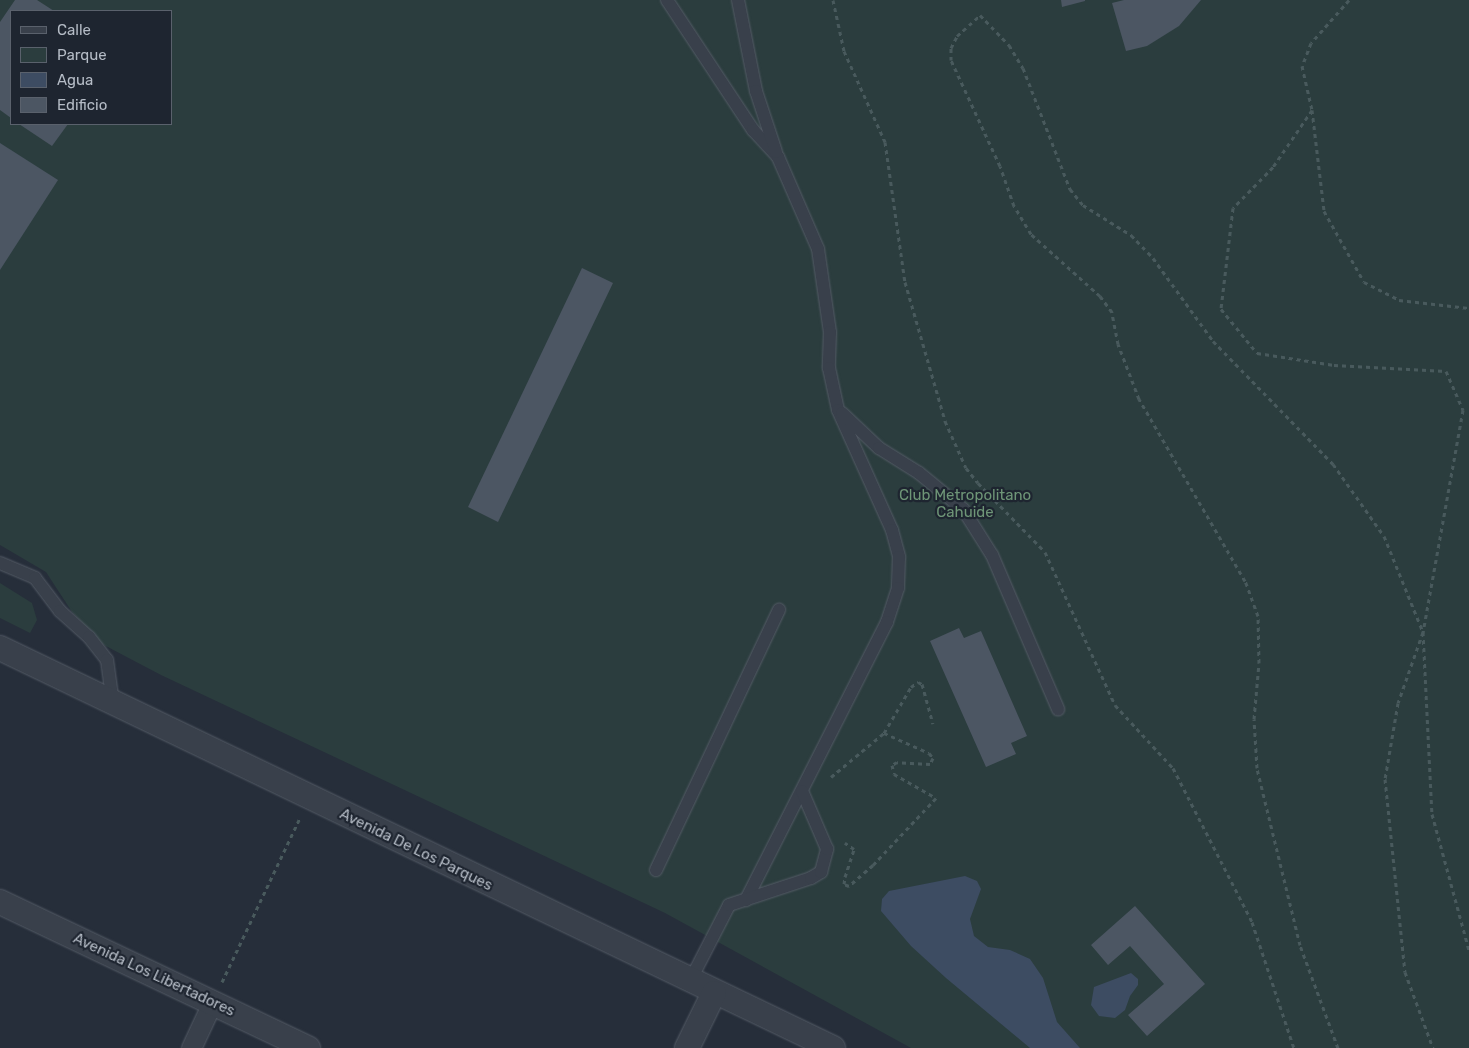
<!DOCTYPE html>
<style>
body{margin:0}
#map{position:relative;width:1469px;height:1048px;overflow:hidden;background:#262e3a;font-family:Rubik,sans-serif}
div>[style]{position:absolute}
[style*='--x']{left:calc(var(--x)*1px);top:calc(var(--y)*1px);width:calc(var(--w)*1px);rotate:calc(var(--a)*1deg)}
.green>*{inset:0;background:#2b3d3e}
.water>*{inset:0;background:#3d4c62}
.building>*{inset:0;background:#4c5663}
.path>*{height:3px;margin-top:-1.5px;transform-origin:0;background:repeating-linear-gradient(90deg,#495a5d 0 4px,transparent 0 8px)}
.roads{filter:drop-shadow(0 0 1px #545b66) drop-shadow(0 0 1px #545b66)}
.service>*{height:12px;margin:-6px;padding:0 6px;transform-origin:6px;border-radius:6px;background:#39404b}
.pedestrian>*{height:19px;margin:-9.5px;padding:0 9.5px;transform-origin:9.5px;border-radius:9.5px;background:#39404b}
.minor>*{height:24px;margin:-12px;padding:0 12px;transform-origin:12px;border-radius:12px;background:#39404b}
span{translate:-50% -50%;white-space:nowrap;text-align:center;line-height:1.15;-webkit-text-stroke:4.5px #1e2530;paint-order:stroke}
.park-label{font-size:15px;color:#6e9577}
.street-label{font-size:15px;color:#b5bcc6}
.legend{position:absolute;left:10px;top:10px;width:162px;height:115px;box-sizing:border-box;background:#1e2530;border:1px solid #5a616c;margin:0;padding:6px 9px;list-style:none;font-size:15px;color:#b5bcc6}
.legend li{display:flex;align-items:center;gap:10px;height:25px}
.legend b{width:25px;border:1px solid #5a616c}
</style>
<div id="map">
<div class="green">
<i style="clip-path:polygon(evenodd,0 0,1469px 0,1469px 1048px,911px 1048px,665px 913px,161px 675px,102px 644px,72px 612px,46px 572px,0 545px,0 0,11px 11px,171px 11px,171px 124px,11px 124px,11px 11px)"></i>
<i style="clip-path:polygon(0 583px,32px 603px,37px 620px,30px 633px,0 618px)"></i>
</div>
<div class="water">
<i style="clip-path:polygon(965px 876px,977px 881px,981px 889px,970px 919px,974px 936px,988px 947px,1010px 950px,1030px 959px,1043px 978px,1057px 1022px,1080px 1048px,1030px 1048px,946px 978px,911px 946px,881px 911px,882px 899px,889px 891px)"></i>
<i style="clip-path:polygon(1131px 973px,1138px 979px,1138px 985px,1130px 996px,1125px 1010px,1115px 1018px,1099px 1016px,1091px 1005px,1094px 987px)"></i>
</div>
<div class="building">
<i style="clip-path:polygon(15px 0,37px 0,54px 11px,11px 11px,11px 118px,0 110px,0 22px)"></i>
<i style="clip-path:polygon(1061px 0,1085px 0,1085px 1px,1062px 7px)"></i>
<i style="clip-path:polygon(1201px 0,1179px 26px,1147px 46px,1126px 51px,1112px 3px,1124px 0)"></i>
<i style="clip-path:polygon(19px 124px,68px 124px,52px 146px)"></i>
<i style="clip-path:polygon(0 143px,58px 180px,0 270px)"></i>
<i style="clip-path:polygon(582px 268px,613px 283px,498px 522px,468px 507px)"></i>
<i style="clip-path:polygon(959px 628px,964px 638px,981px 631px,1027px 736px,1011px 743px,1016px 754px,986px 767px,930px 641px)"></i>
<i style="clip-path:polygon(1135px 906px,1205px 984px,1147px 1036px,1128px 1015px,1164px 984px,1130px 946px,1108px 965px,1091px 945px)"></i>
</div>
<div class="path">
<i style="--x:833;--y:0;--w:52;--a:77.8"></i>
<i style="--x:844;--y:51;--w:100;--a:65.7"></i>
<i style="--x:885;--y:142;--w:141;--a:81.9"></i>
<i style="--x:905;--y:282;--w:145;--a:73.9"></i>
<i style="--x:945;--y:421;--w:51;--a:65.9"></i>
<i style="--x:966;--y:468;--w:19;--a:51"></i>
<i style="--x:978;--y:483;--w:96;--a:45.8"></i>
<i style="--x:1045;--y:552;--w:168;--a:65.4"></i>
<i style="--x:1115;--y:705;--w:86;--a:47.4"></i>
<i style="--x:1173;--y:768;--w:173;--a:62.8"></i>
<i style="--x:1252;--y:922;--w:133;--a:71.6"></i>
<i style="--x:1349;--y:0;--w:57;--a:131.5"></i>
<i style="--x:1311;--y:43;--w:25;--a:111"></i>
<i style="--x:1302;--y:66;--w:45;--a:77.2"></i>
<i style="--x:1312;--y:110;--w:102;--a:83.2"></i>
<i style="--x:1324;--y:211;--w:81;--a:60.6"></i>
<i style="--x:1364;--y:282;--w:39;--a:27"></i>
<i style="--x:1399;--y:300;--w:70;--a:6.5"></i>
<i style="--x:1312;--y:110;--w:69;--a:124.4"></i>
<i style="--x:1273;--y:167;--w:57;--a:134.3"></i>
<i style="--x:1233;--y:208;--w:102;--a:96.8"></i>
<i style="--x:1221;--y:309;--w:57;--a:50.7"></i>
<i style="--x:1257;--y:353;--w:78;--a:8.9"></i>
<i style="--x:1334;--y:365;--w:112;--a:3.1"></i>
<i style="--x:1446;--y:371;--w:43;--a:66.4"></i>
<i style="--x:1463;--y:410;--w:226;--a:100.2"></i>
<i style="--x:1423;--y:632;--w:75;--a:109.4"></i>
<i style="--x:1398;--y:703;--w:77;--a:99.7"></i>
<i style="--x:1385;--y:779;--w:194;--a:84.1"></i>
<i style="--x:1405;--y:972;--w:81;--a:69.8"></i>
<i style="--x:884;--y:733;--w:53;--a:-59.6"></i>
<i style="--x:911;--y:687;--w:9;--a:-36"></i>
<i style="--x:918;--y:682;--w:4;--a:27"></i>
<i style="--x:922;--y:684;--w:41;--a:74.6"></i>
<i style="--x:831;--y:777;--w:69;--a:-39.7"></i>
<i style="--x:884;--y:733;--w:49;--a:24"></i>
<i style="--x:929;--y:753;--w:6;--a:51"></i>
<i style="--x:933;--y:758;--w:7;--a:117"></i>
<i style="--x:930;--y:764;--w:33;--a:-177"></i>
<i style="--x:897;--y:762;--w:6;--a:149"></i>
<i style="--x:892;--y:765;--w:9;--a:77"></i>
<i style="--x:894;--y:774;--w:48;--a:29.7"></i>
<i style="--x:936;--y:798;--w:92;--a:133.2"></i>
<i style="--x:873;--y:865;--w:32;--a:139"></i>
<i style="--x:849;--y:886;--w:5;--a:-158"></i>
<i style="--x:844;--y:884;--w:7;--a:-82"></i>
<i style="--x:845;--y:877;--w:29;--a:-72"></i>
<i style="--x:854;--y:849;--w:11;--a:-146"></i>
<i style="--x:222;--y:982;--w:182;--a:-64.6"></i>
<i style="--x:1338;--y:1048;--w:110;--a:-110.3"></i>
<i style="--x:1300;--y:945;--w:182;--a:-103.7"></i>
<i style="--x:1257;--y:768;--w:49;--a:-93.5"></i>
<i style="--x:1254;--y:719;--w:56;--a:-84.9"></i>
<i style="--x:1259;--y:663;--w:47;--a:-91.2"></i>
<i style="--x:1258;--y:616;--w:37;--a:-110"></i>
<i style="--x:1245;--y:581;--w:211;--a:-120.2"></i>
<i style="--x:1139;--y:399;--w:59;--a:-110.9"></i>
<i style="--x:1118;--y:344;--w:33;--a:-101"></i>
<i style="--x:1112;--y:312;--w:20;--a:-127"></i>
<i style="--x:1100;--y:296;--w:93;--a:-138.1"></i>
<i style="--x:1031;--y:234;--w:33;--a:-121"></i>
<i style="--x:1014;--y:206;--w:42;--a:-109.3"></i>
<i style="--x:1000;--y:166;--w:117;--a:-114.8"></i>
<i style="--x:951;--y:60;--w:12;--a:-90"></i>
<i style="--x:951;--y:48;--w:13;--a:-63"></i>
<i style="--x:957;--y:36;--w:31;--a:-42"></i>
<i style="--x:980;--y:15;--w:42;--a:46"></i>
<i style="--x:1009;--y:45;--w:27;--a:59"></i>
<i style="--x:1023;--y:68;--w:130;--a:68.8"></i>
<i style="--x:1070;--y:189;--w:21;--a:51"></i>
<i style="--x:1083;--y:205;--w:57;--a:32"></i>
<i style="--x:1131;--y:235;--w:32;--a:46"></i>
<i style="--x:1153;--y:258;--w:102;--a:54.1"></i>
<i style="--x:1213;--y:341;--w:172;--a:45.7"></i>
<i style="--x:1333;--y:464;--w:88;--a:54.7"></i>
<i style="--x:1384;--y:536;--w:104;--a:67.9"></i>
<i style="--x:1423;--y:632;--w:182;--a:87.2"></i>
<i style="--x:1432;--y:814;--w:141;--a:74.8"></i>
</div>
<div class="roads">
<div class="service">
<i style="--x:667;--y:0;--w:156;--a:56.5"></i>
<i style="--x:753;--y:130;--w:37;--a:47"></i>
<i style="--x:778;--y:157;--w:100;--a:66.5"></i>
<i style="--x:818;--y:249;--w:84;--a:81.8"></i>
<i style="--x:830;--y:332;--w:36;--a:92"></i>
<i style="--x:829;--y:368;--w:43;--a:77.9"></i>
<i style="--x:838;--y:410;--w:132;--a:65.8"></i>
<i style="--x:892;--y:530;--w:28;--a:75"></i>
<i style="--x:899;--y:557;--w:31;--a:92"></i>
<i style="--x:898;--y:588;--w:36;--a:108"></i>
<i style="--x:887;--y:622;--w:312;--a:116.9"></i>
<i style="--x:738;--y:0;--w:93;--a:78.8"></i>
<i style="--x:756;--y:91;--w:64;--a:71.8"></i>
<i style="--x:842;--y:413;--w:51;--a:43.4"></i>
<i style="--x:879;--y:448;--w:47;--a:32"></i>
<i style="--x:919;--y:473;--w:57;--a:39.3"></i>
<i style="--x:963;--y:509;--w:54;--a:57.8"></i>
<i style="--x:992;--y:555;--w:168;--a:66.8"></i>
<i style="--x:0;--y:563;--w:38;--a:23"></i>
<i style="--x:35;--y:578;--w:41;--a:52.9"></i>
<i style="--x:60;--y:611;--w:39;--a:42"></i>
<i style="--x:89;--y:637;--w:29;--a:52"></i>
<i style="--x:107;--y:660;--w:43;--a:82.1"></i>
<i style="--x:656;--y:870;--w:288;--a:-64.7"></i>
<i style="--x:690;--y:981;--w:85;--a:-62.8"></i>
<i style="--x:729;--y:905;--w:86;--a:-18.2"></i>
<i style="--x:811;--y:878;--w:12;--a:-31"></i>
<i style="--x:821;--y:872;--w:24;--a:-75"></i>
<i style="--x:827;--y:849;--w:63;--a:-113.3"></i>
</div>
<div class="pedestrian">
<i style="--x:191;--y:1048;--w:50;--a:-65"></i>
</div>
<div class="minor">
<i style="--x:0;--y:648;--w:924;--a:25.65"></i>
<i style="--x:0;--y:902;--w:341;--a:25.4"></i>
<i style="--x:687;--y:1048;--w:61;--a:-63.9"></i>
</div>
</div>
<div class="park-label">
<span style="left:965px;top:504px">Club Metropolitano<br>Cahuide</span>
</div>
<div class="street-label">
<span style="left:416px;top:850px;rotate:26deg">Avenida De Los Parques</span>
<span style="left:154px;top:975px;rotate:25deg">Avenida Los Libertadores</span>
</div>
<ul class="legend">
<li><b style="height:6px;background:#39404b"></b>Calle</li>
<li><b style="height:14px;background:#2b3d3e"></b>Parque</li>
<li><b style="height:14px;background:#3d4c62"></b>Agua</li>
<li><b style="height:14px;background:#4c5663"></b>Edificio</li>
</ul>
</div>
